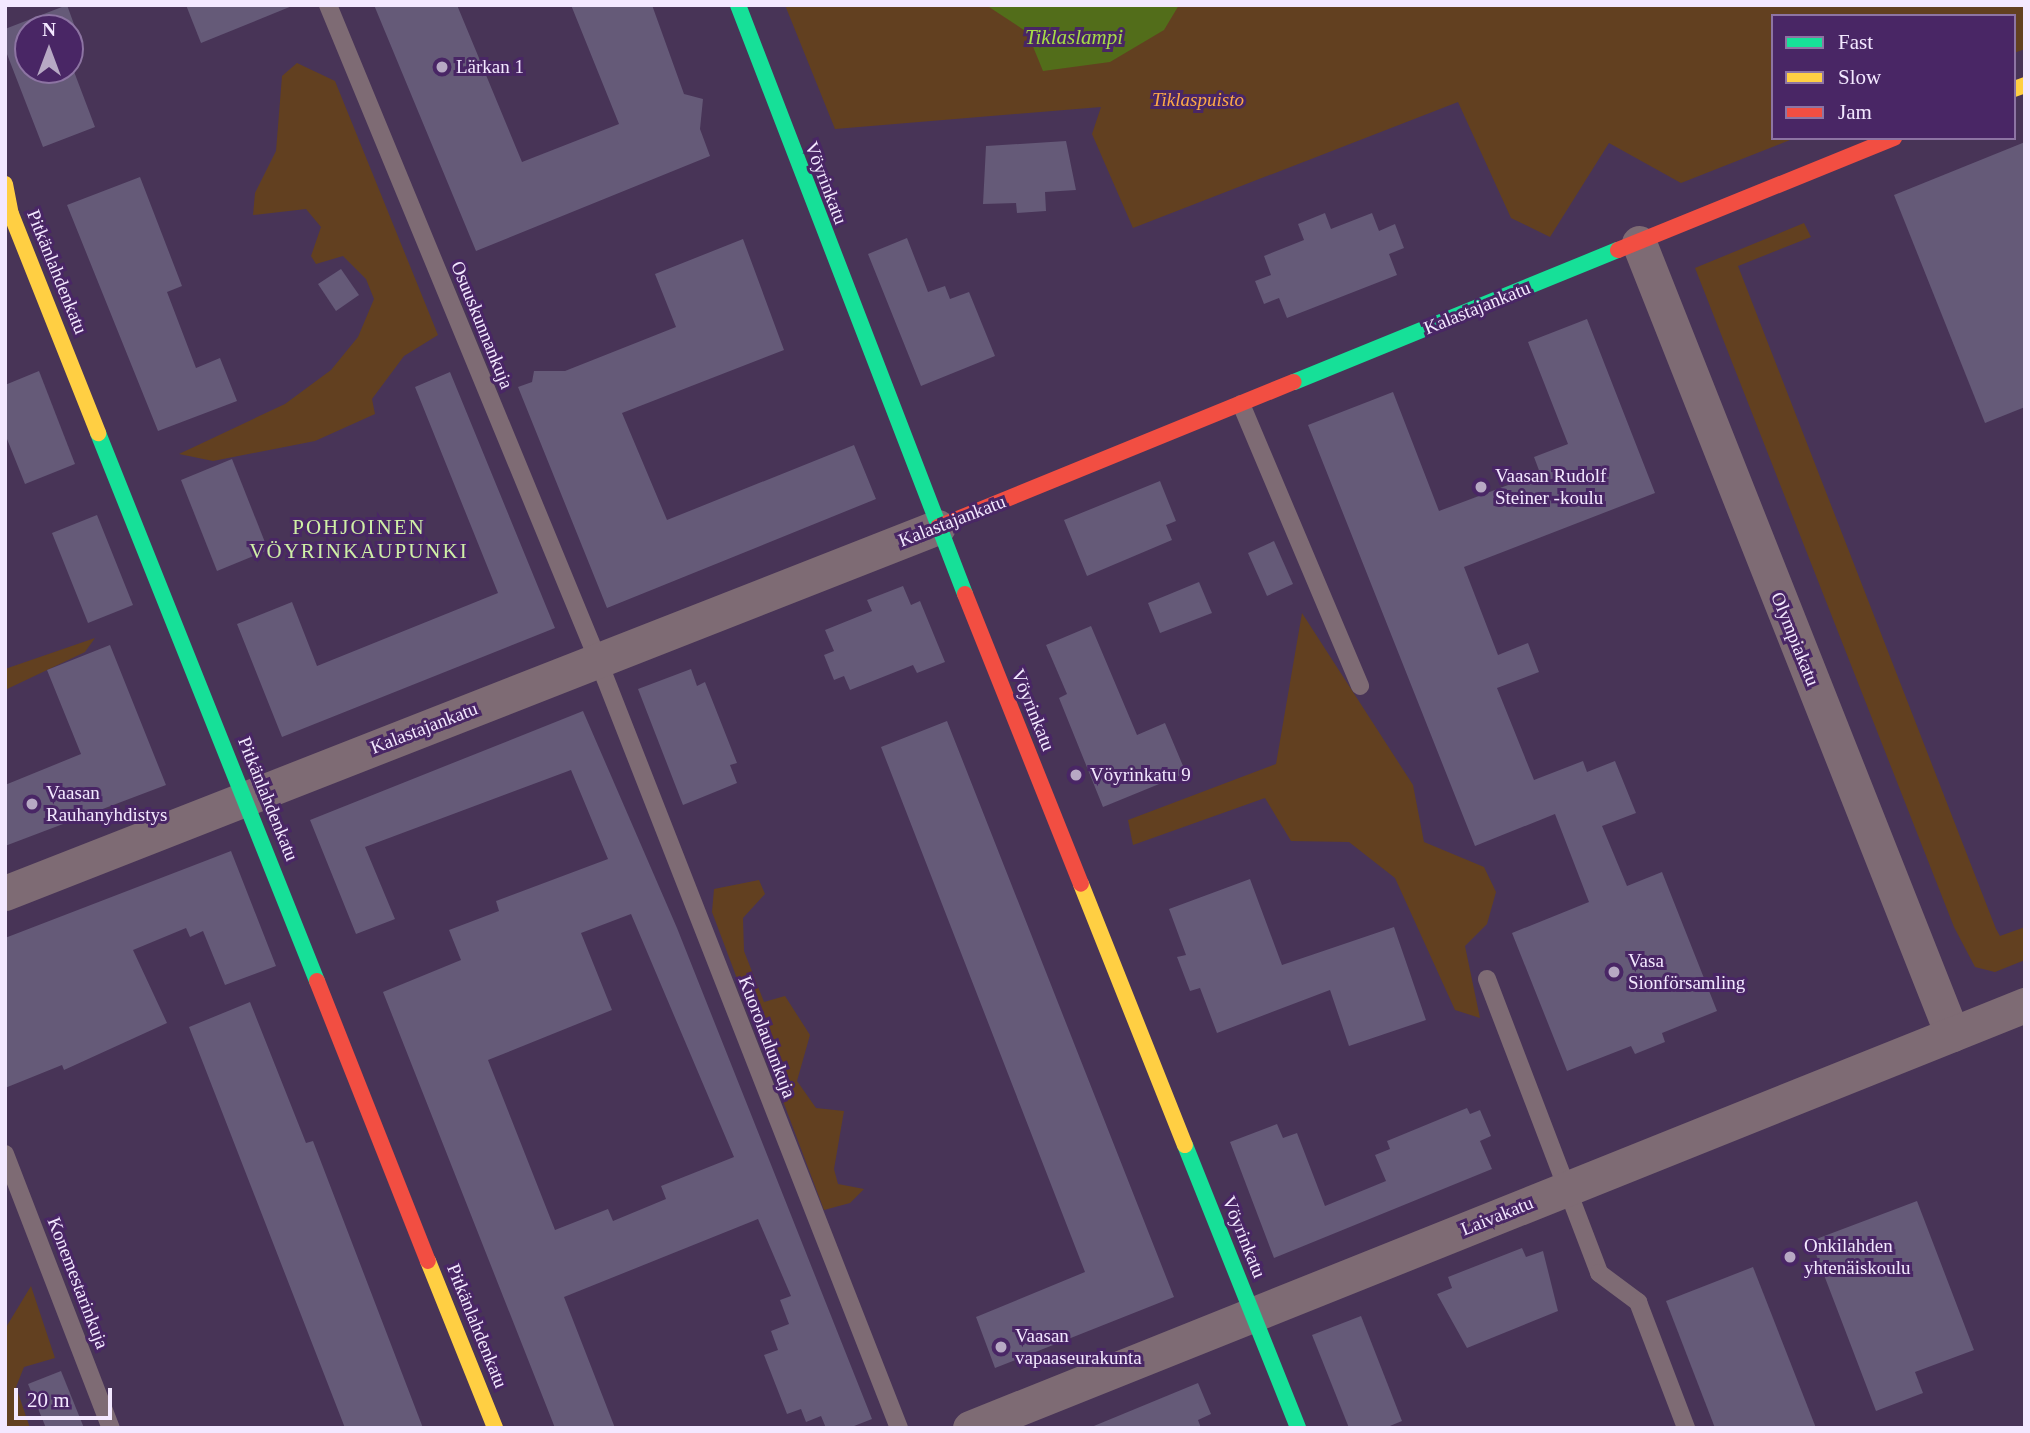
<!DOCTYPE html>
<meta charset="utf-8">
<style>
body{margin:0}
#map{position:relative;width:2030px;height:1433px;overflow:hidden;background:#483457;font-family:Georgia,serif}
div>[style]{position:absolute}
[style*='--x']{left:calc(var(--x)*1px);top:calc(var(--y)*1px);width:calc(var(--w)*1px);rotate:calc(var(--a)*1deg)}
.green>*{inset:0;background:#624020}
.water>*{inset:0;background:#526d1a}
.building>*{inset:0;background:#655a78}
.lane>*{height:18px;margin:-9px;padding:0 9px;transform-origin:9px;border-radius:9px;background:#7e6b74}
.street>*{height:35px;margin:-17.5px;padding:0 17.5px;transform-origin:17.5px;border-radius:17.5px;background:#7e6b74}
.fast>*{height:16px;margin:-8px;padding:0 8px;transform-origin:8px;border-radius:8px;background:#16e098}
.slow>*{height:16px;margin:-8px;padding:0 8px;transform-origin:8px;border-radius:8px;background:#ffcf43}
.jam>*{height:16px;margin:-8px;padding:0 8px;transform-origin:8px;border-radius:8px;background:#f24e42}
.dots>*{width:19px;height:19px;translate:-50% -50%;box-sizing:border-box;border:4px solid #492665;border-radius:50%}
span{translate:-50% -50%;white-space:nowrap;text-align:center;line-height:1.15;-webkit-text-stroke:6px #492665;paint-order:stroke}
.poi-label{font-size:19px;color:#f3e8ff}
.left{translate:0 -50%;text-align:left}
.park-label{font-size:19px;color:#fdaa47;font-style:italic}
.street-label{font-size:19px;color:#f3e8ff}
.water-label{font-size:21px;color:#a7dd47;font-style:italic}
.neighbourhood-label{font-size:21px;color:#cfefa6;letter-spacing:2px}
.frame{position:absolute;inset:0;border:7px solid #f3e8ff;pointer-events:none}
.legend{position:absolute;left:1771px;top:14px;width:245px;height:126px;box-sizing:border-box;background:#492665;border:2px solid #8d74a3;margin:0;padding:9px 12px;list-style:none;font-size:21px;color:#f3e8ff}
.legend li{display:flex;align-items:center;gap:14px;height:35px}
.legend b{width:35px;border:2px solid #8d74a3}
.north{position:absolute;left:14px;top:14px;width:70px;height:70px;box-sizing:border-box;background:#492665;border:2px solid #8d74a3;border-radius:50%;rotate:0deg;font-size:19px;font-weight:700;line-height:28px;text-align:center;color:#f3e8ff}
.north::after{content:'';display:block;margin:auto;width:24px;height:32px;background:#b7a9c4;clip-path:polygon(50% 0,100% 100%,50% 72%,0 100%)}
.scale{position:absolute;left:14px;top:1388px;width:98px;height:32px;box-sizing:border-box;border:4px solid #f3e8ff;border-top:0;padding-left:9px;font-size:21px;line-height:24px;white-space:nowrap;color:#f3e8ff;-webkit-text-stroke:5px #492665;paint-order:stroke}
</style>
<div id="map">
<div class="green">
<i style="clip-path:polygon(785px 5px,2025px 5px,2025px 49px,2014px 53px,2014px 16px,1773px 16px,1773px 138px,1795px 138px,1681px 183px,1609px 143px,1550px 237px,1511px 218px,1458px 102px,1133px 228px,1092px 134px,1101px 107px,835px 129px)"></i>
<i style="clip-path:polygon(297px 63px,335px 81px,438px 335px,404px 356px,372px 399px,375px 414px,315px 441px,213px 461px,179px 454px,285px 404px,331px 370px,358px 337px,374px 299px,366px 279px,343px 256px,316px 264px,311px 256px,321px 227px,306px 209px,253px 215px,255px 193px,276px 151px,282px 76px)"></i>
<i style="clip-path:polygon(1804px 223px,1811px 237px,1738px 266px,1996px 929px,2000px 936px,2025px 927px,2025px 960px,1995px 972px,1975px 967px,1954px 927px,1695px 268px)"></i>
<i style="clip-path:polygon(1302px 613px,1413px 785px,1424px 842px,1484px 867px,1496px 892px,1487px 924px,1465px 946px,1480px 1018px,1455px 1010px,1395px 878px,1349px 842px,1291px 841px,1265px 798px,1133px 845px,1128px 820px,1276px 764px)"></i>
<i style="clip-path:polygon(95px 638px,85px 652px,5px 690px,5px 669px)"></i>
<i style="clip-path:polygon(759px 880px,765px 894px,743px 918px,744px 951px,764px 1002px,785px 996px,810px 1035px,797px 1081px,816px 1108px,844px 1111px,834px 1169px,838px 1184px,864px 1189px,850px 1203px,824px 1210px,712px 912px,714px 889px)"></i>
<i style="clip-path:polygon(31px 1286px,55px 1358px,24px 1367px,16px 1387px,30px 1428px,5px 1428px,5px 1329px)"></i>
</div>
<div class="water">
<i style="clip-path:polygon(986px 5px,1179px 5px,1164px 30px,1110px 62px,1043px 71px,1027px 32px)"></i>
</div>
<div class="building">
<i style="clip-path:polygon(67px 5px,83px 49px,70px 55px,70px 28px,28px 28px,28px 70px,70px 70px,70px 61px,95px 127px,43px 147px,5px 49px,5px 29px)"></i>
<i style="clip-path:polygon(186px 5px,292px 5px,292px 6px,201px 43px)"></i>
<i style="clip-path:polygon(374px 5px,457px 5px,522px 162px,619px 124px,571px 5px,652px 5px,684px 94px,703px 99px,700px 129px,710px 156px,476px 251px)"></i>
<i style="clip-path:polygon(1066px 141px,1076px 190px,1045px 192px,1046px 211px,1017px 213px,1016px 203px,983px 204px,986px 146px)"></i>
<i style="clip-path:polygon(2025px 142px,2025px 407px,1985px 423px,1894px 195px)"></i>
<i style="clip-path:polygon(140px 177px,182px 286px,167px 292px,196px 368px,220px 358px,237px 401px,158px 431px,67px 205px)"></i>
<i style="clip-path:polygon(1325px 213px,1331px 229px,1372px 213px,1379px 231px,1395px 224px,1404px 248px,1389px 254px,1397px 275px,1287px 318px,1279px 298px,1264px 304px,1255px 281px,1271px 275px,1264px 256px,1304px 240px,1298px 224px)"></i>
<i style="clip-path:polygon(907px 238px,928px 292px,945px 286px,950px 299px,969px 292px,995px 356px,921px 386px,868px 254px)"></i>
<i style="clip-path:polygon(743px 239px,784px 350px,622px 413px,667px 520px,854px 445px,876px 499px,607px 608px,518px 387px,532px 382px,534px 371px,565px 371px,676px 327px,655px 274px)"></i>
<i style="clip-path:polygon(341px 269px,359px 295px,336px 311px,318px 284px)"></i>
<i style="clip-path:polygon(1587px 319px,1655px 493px,1464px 567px,1498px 655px,1528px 643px,1539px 672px,1497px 688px,1534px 780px,1583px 761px,1587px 772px,1615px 761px,1636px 813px,1602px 826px,1627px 886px,1662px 872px,1717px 1011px,1662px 1033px,1665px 1042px,1635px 1054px,1631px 1046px,1567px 1071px,1512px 933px,1589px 902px,1555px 814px,1475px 846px,1308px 425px,1393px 392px,1439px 511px,1540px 473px,1534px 457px,1568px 444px,1528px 342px)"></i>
<i style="clip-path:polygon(39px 371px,75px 464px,25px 484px,5px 434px,5px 385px)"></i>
<i style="clip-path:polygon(450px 372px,555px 628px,282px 737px,237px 624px,292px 602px,317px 666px,498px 593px,415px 387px)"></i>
<i style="clip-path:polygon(232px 459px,268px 550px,217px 571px,181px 480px)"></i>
<i style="clip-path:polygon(1160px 481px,1176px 521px,1166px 525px,1172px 540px,1087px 576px,1064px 520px)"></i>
<i style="clip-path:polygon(97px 515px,133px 605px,88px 623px,52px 533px)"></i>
<i style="clip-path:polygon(1274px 541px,1293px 584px,1267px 596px,1248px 553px)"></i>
<i style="clip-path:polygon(1199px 582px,1212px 613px,1160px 633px,1148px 603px)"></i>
<i style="clip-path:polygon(903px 586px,911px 605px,920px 601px,945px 662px,917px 673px,913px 665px,850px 690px,844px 676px,834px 680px,824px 655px,834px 651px,825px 630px,872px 611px,867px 600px)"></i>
<i style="clip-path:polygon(1091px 626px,1137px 735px,1165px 723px,1186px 773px,1103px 807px,1059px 698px,1067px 694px,1046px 645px)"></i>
<i style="clip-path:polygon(110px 645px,166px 785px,5px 846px,5px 785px,81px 754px,47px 670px)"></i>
<i style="clip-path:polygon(691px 669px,697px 686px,705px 682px,737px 763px,730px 765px,737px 783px,683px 805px,638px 689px)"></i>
<i style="clip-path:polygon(evenodd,583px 711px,677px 928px,872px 1419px,849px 1428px,826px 1428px,821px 1416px,806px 1422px,801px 1409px,787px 1414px,764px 1355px,778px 1350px,771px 1331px,789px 1324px,780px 1300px,791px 1296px,758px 1219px,564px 1297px,615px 1428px,555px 1428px,383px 992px,461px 960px,449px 930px,499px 911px,496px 901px,608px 859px,571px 770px,365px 847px,395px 919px,356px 934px,310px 820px,583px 711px,631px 914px,734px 1157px,661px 1186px,666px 1199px,613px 1221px,608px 1209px,555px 1230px,488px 1060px,612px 1010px,581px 933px,631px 914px)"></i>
<i style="clip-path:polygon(947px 721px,1174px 1297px,995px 1368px,976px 1317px,1085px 1272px,881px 747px)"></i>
<i style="clip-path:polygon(231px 851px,276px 966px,225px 985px,203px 931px,190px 937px,186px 928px,133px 950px,167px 1023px,64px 1070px,62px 1065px,5px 1088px,5px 938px)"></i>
<i style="clip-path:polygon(1250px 879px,1282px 965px,1394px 927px,1426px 1020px,1349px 1046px,1330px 990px,1217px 1033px,1200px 988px,1190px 991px,1177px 957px,1186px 955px,1169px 909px)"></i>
<i style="clip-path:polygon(250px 1002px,306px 1143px,313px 1141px,423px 1428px,345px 1428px,189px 1027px)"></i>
<i style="clip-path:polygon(1467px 1108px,1470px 1114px,1480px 1110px,1491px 1136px,1480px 1141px,1492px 1169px,1274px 1258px,1230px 1142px,1277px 1124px,1283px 1138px,1297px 1133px,1325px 1206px,1386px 1181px,1375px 1155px,1390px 1149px,1387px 1141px)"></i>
<i style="clip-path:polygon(1917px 1201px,1974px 1350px,1915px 1372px,1923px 1393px,1876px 1411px,1811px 1241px)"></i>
<i style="clip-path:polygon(1522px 1248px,1526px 1257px,1543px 1251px,1558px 1311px,1467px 1348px,1437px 1294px,1452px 1288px,1448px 1277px)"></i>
<i style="clip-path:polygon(1753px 1267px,1816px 1428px,1715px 1428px,1666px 1301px)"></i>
<i style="clip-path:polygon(1361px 1316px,1402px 1421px,1385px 1428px,1349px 1428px,1312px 1335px)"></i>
<i style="clip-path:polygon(61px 1371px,84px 1428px,46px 1428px,28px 1384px)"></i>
<i style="clip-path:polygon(1198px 1383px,1211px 1414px,1198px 1420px,1201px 1428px,1089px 1428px)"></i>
</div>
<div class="lane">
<i style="--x:328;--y:5;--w:708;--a:67.6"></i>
<i style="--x:598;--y:660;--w:825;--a:68.6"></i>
<i style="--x:1241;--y:404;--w:306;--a:67.1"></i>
<i style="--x:1487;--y:979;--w:315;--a:69.1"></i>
<i style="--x:1599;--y:1273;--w:49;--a:36.6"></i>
<i style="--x:1638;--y:1302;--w:135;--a:69.1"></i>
<i style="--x:5;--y:1154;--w:294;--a:68.9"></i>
</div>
<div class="street">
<i style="--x:1639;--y:243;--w:851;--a:68.41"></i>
<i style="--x:5;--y:893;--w:1002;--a:-21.42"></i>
<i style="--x:970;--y:1428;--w:1137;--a:-21.85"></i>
</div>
<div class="fast">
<i style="--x:738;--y:5;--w:631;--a:68.92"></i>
<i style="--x:1294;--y:382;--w:350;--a:-22.2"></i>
<i style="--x:98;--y:433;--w:590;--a:68.22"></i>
<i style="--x:1185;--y:1145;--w:305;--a:68.2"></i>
</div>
<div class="slow">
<i style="--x:2014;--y:89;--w:12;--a:-20"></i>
<i style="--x:5;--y:184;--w:31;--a:79"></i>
<i style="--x:11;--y:214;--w:236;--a:68.3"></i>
<i style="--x:1081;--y:884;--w:281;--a:68.3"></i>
<i style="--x:428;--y:1261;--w:180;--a:68.1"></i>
</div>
<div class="jam">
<i style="--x:1618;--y:250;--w:298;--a:-22.1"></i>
<i style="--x:938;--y:527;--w:384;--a:-22.2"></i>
<i style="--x:965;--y:594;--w:312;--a:68.2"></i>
<i style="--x:317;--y:981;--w:301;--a:68.4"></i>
</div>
<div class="dots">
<i style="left:442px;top:67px;background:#b7a9c4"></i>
<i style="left:1481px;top:487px;background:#b7a9c4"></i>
<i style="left:1076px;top:775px;background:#b7a9c4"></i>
<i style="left:32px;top:804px;background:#b7a9c4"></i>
<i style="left:1614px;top:972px;background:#b7a9c4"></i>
<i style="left:1790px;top:1257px;background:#b7a9c4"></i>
<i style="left:1001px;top:1347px;background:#b7a9c4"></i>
</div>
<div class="poi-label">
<span class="left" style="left:456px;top:67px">Lärkan 1</span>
<span class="left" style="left:1495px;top:487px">Vaasan Rudolf<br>Steiner -koulu</span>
<span class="left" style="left:1090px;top:775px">Vöyrinkatu 9</span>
<span class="left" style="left:46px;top:804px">Vaasan<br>Rauhanyhdistys</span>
<span class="left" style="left:1628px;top:972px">Vasa<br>Sionförsamling</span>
<span class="left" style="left:1804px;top:1257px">Onkilahden<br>yhtenäiskoulu</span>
<span class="left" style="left:1015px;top:1347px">Vaasan<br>vapaaseurakunta</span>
</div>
<div class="park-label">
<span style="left:1198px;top:100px">Tiklaspuisto</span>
</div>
<div class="street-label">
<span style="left:826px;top:183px;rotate:69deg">Vöyrinkatu</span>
<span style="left:57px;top:272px;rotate:68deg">Pitkänlahdenkatu</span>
<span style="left:1477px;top:308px;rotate:-22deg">Kalastajankatu</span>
<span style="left:482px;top:325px;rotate:68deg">Osuuskunnankuja</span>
<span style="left:952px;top:521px;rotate:-21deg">Kalastajankatu</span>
<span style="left:1795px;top:639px;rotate:68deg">Olympiakatu</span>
<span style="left:1033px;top:710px;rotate:68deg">Vöyrinkatu</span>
<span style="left:424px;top:728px;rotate:-21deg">Kalastajankatu</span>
<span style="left:268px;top:799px;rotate:68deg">Pitkänlahdenkatu</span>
<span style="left:767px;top:1037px;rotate:69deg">Kuorolaulunkuja</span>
<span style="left:1497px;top:1216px;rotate:-22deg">Laivakatu</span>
<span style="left:1244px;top:1237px;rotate:68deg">Vöyrinkatu</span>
<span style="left:78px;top:1283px;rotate:69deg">Konemestarinkuja</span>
<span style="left:477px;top:1326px;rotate:68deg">Pitkänlahdenkatu</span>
</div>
<div class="water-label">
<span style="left:1074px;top:37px">Tiklaslampi</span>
</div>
<div class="neighbourhood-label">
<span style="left:359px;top:539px">POHJOINEN<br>VÖYRINKAUPUNKI</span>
</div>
<div class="frame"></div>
<ul class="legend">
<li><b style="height:9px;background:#16e098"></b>Fast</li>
<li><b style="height:9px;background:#ffcf43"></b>Slow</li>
<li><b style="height:9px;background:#f24e42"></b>Jam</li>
</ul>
<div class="north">N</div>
<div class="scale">20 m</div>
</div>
